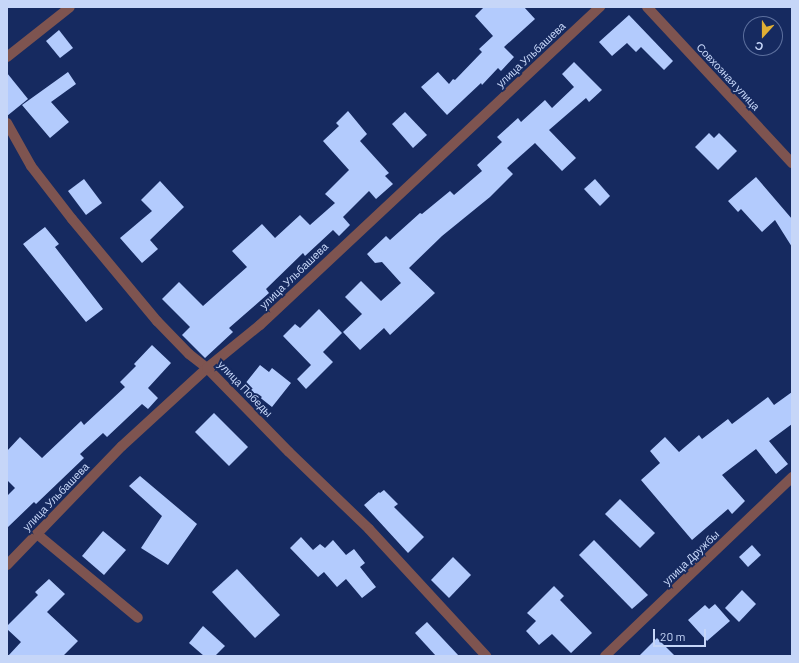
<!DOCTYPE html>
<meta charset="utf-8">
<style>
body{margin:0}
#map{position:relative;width:799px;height:663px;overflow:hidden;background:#162a60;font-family:Barlow,sans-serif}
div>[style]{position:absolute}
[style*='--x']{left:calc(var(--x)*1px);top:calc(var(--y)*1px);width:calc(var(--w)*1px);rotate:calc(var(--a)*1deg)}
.building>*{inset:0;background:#b3cbfd}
.minor>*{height:10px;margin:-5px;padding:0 5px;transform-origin:5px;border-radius:5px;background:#7e5450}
span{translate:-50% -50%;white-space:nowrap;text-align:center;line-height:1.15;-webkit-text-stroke:4px #162a60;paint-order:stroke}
.street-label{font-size:11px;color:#c6d6f8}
.frame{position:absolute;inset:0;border:8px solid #c6d6f8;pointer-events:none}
.north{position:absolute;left:743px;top:16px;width:40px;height:40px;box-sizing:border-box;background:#162a60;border:1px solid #5c6f9d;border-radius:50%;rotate:201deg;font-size:11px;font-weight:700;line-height:16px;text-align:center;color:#c6d6f8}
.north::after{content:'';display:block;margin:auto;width:14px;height:18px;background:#e0af34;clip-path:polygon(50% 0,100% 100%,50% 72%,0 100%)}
.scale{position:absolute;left:653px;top:629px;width:53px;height:18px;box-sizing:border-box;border:2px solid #c6d6f8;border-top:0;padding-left:5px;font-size:12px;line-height:14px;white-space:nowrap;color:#c6d6f8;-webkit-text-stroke:3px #162a60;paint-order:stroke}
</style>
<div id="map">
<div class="building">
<i style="clip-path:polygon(484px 7px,524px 7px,535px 19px,504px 47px,514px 57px,501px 71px,498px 68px,482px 85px,481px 83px,447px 115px,421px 87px,438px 72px,449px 84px,453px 79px,455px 80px,482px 52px,479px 49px,493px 36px,475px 16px)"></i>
<i style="clip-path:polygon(629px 15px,673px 61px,664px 70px,641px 47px,636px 52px,627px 43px,612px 56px,599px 42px)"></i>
<i style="clip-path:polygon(59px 30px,73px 48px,60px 58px,46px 41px)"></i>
<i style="clip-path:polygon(574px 62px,602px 90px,589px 102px,586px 98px,549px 130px,576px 158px,562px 171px,535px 143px,507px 168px,513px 174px,490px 197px,442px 236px,409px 268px,435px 293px,390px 335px,384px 328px,360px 350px,343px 332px,362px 314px,345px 297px,361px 281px,381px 301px,401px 283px,382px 262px,375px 263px,367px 254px,386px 236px,390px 240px,420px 213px,422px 214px,450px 191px,454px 195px,482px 171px,477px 165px,502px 142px,497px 137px,518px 118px,521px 122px,545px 100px,552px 108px,574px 87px,562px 74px)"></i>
<i style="clip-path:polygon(68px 72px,76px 84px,51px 102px,69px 122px,50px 138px,22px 105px)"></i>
<i style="clip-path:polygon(7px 73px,28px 99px,7px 116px)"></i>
<i style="clip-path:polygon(348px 111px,367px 134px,360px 141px,389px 173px,385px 176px,393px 184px,376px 199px,369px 191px,343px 217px,350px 225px,339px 236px,333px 230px,305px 256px,303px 253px,266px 289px,269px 293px,229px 328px,233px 332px,205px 358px,182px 335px,190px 327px,162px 299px,179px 282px,203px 306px,247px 267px,232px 251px,262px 224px,275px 238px,300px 215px,310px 225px,335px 203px,325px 194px,349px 170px,323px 141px,339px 126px,336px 123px)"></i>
<i style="clip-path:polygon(405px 112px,427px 135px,413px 148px,392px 124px)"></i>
<i style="clip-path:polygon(709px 133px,714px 138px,719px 133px,737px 151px,718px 170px,695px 147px)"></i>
<i style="clip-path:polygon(756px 177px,792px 219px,792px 247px,775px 220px,762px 232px,741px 209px,738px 212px,728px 201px)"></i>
<i style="clip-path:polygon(84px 179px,102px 203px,86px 215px,68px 191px)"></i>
<i style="clip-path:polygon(595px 179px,610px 196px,600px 206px,584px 189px)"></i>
<i style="clip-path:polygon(160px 181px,184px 207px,150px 240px,158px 249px,142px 263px,120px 238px,152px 211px,141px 200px)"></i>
<i style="clip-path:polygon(45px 227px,59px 244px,55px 247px,103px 309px,86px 322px,23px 244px)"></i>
<i style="clip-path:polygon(319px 309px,342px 333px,323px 352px,333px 362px,306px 389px,297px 379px,311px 365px,283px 336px,295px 324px,300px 328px)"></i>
<i style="clip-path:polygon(152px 345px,171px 363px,148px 388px,158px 398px,148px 409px,142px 404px,107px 437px,103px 433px,80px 454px,84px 458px,36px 504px,34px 502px,7px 528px,7px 496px,15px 488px,7px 480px,7px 451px,20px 437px,42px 458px,81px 421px,84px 425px,125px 387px,120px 382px,136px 366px,134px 364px)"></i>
<i style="clip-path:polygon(260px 365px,269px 372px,272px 368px,291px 383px,272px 407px,244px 385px)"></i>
<i style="clip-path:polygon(792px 392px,792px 424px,769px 441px,788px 464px,776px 474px,756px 449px,722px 475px,745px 501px,732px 514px,728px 509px,692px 540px,641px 480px,660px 463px,650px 451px,665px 437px,679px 452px,699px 435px,702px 439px,728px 419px,732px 424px,768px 397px,774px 405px)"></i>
<i style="clip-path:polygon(214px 413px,248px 447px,229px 466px,195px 432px)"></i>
<i style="clip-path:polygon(140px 476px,197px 524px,168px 565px,141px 548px,162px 516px,129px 486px)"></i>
<i style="clip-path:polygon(384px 490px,398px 504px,394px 507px,424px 537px,408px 553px,364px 505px,379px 492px,380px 493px)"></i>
<i style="clip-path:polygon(620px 499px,655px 533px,640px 548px,605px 514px)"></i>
<i style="clip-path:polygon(103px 531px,126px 550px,104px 575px,82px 556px)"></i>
<i style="clip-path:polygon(301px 537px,313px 550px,320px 544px,325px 548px,333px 540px,346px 555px,354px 549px,365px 563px,360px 567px,376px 587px,362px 598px,346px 579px,337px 587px,324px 572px,318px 577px,290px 548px)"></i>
<i style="clip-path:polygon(594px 540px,648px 595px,632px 609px,579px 555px)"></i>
<i style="clip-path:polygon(752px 545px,761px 555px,748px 567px,739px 557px)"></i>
<i style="clip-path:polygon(453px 557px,471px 575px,449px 598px,431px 580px)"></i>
<i style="clip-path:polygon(237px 569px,280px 615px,255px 638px,212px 592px)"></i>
<i style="clip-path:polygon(49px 579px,65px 594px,47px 612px,78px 641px,63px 656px,8px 656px,21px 642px,7px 629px,7px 626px,38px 595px,35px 592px)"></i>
<i style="clip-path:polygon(554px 586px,564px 596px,560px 600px,592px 633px,571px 653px,552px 634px,539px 645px,526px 631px,536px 621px,527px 613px)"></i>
<i style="clip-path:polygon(742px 590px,756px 604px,739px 622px,725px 608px)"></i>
<i style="clip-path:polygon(715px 604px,730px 621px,707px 641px,688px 620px,705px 605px,709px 609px)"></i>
<i style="clip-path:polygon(427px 622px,459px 656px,436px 656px,415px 633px)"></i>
<i style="clip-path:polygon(203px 626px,225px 646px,215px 656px,204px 656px,189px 643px)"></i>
<i style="clip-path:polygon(657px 638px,675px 656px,639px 656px)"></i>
</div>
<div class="minor">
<i style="--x:647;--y:7;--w:213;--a:47.1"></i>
<i style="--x:7;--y:57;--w:80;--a:-38.4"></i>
<i style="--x:7;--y:123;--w:49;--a:60.8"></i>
<i style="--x:31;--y:166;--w:67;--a:52.3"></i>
<i style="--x:72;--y:219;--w:133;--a:50.2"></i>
<i style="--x:157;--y:321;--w:46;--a:45.9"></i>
<i style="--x:189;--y:354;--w:23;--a:38"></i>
<i style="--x:207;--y:368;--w:117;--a:45.7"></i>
<i style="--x:289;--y:452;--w:111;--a:43.9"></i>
<i style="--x:369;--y:529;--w:173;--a:47.3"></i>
<i style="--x:37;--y:534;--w:131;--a:39.7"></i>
<i style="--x:7;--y:565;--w:165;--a:-46"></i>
<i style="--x:122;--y:446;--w:115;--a:-42.5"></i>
<i style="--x:207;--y:368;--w:68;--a:-39.1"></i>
<i style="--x:260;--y:325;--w:466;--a:-43.1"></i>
<i style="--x:605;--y:656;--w:259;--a:-43.7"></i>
</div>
<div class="street-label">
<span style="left:531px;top:55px;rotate:-43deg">улица Ульбашева</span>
<span style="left:728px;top:77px;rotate:47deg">Совхозная улица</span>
<span style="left:294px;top:276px;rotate:-44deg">улица Ульбашева</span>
<span style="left:245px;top:389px;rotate:46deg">улица Победы</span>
<span style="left:56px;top:497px;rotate:-46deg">улица Ульбашева</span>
<span style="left:691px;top:558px;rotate:-44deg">улица Дружбы</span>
</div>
<div class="frame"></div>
<div class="north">С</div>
<div class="scale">20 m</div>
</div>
